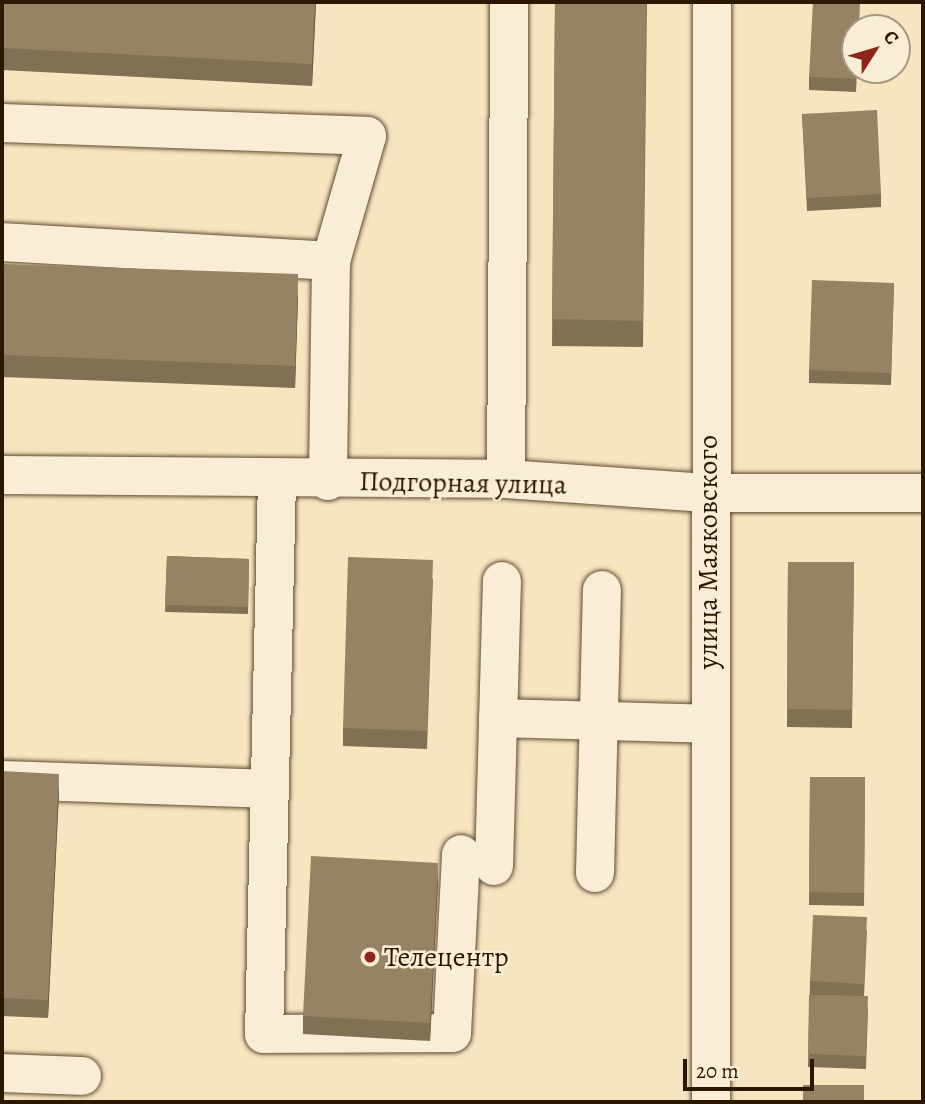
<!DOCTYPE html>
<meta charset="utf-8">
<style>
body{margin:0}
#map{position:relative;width:925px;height:1104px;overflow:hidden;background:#f6e5bf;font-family:Alegreya,serif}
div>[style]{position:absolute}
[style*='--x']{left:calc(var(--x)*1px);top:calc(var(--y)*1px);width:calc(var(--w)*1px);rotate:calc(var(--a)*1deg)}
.roads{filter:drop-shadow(0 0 2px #5e4b30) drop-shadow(0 0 2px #5e4b30)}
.minor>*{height:38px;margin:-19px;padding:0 19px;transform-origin:19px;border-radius:19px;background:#f9eed5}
.wall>*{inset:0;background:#807155}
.shaded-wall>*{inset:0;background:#685c45}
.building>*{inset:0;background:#958363}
.dots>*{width:19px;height:19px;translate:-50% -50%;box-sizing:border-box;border:4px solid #f9eed5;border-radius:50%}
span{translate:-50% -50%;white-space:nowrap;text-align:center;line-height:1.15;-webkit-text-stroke:5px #f9eed5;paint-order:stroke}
.street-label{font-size:28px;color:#2b1800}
.poi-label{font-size:28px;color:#2b1800}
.left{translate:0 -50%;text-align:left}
.frame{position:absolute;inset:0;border:4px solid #2b1800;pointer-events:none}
.north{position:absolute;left:841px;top:14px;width:70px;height:70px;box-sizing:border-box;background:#f9eed5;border:2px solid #a79880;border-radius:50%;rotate:53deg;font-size:19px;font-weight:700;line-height:28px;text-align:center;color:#2b1800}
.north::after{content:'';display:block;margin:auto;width:24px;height:32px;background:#8f2418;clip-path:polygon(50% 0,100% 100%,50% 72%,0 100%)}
.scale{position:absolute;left:683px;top:1059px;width:131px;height:32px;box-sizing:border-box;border:4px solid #2b1800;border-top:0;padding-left:9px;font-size:21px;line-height:24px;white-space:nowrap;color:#2b1800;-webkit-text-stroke:5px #f9eed5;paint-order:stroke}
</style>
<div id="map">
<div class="roads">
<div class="minor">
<i style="--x:2;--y:123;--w:365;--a:2"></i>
<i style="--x:367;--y:136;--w:130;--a:106.1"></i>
<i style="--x:331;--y:261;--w:220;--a:90.8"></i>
<i style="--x:2;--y:242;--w:330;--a:3.3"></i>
<i style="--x:2;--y:475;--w:504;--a:0.45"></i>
<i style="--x:506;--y:479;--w:201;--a:4"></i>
<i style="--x:707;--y:493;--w:216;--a:0"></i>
<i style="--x:506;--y:479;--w:477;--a:-89.6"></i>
<i style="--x:277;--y:480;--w:554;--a:91.34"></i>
<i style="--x:264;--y:1034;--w:188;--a:-0.3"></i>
<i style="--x:452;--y:1033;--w:179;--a:-87.1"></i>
<i style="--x:498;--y:718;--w:209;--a:1.6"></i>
<i style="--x:2;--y:780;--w:267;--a:1.9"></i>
<i style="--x:494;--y:866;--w:285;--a:-88.4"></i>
<i style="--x:595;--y:873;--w:283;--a:-88.6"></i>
<i style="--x:2;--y:1073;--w:80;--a:2.1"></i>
<i style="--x:711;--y:1102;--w:1100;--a:-89.95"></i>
</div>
</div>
<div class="wall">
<i style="clip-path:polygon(2px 2px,316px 2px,312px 86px,2px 70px)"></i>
<i style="clip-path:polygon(555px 2px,647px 2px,643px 347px,552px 346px)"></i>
<i style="clip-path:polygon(857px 70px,856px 92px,809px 90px,809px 77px)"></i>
<i style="clip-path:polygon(802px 114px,881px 194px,881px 207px,807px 211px)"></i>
<i style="clip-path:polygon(2px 264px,298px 296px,295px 388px,2px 377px)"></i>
<i style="clip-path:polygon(894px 283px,891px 385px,809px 383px,809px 370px)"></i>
<i style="clip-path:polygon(167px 556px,249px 559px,248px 614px,165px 612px)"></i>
<i style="clip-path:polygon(788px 562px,854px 562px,852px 728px,787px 727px)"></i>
<i style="clip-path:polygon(433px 578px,427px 749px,343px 746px,343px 728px)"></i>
<i style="clip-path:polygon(2px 771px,59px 792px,48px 1018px,2px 1016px)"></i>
<i style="clip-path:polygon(810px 777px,865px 777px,864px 906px,809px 905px)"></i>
<i style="clip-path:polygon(438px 881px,430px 1041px,303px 1034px,303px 1016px)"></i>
<i style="clip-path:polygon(867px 930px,864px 996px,868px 1009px,866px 1069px,808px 1067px,810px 981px)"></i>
</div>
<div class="shaded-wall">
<i style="clip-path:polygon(315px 2px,316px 2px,312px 86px,312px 64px)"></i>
<i style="clip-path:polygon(298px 274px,298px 296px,295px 388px,295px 366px)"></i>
<i style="clip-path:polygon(59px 774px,59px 792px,48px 1018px,48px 1000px)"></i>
<i style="clip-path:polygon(438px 863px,438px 881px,430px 1041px,430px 1023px)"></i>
</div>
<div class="building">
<i style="clip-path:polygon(2px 2px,315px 2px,312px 64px,2px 48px)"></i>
<i style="clip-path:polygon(555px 2px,646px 2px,643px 321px,552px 319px)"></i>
<i style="clip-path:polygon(813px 2px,860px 3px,859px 28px,855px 28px,856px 79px,809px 77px)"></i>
<i style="clip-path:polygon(877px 110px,881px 194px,807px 198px,802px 114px)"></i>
<i style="clip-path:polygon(2px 264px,298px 274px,295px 366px,2px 355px)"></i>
<i style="clip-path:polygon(812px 280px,894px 283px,891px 373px,809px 370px)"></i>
<i style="clip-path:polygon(167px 556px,249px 559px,248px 607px,165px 605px)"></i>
<i style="clip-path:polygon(348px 557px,433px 560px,427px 731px,343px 728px)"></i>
<i style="clip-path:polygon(788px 562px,854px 562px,852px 710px,787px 709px)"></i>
<i style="clip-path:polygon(2px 771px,59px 774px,48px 1000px,2px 998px)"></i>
<i style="clip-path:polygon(810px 777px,865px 777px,864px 893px,809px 892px)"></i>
<i style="clip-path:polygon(311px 856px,438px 863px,430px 1023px,303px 1016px)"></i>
<i style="clip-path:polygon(813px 915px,867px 917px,864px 984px,810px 981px)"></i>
<i style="clip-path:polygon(809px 995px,868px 996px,866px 1056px,808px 1054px)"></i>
<i style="clip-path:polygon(803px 1085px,864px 1085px,864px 1102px,803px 1102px)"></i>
</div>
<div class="dots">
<i style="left:370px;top:957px;background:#8f2418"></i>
</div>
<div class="street-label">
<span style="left:463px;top:483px;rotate:1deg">Подгорная улица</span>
<span style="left:708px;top:552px;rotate:-90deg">улица Маяковского</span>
</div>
<div class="poi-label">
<span class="left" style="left:384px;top:957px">Телецентр</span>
</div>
<div class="frame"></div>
<div class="north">С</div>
<div class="scale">20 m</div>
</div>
